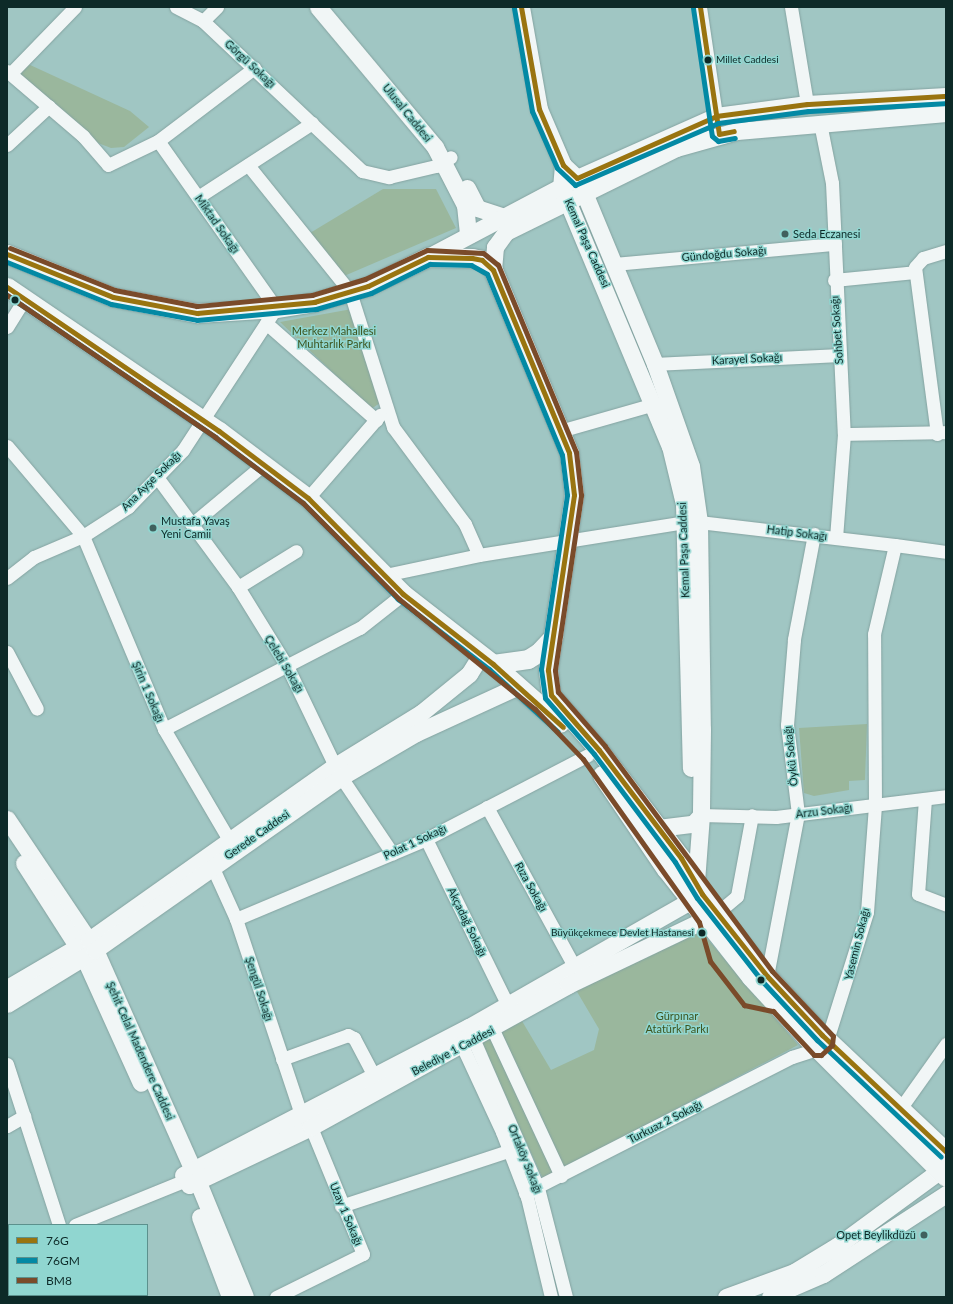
<!DOCTYPE html>
<meta charset="utf-8">
<style>
body{margin:0}
#map{position:relative;width:953px;height:1304px;overflow:hidden;background:#a0c6c3;font-family:Lato,sans-serif}
div>[style]{position:absolute}
[style*='--x']{left:calc(var(--x)*1px);top:calc(var(--y)*1px);width:calc(var(--w)*1px);rotate:calc(var(--a)*1deg)}
.green>*{inset:0;background:#9ab79d}
.roads{filter:drop-shadow(0 0 1px #84a3a1) drop-shadow(0 0 1px #84a3a1)}
.minor>*{height:13px;margin:-6.5px;padding:0 6.5px;transform-origin:6.5px;border-radius:6.5px;background:#f1f6f6}
.tertiary>*{height:17px;margin:-8.5px;padding:0 8.5px;transform-origin:8.5px;border-radius:8.5px;background:#f1f6f6}
.secondary>*{height:19px;margin:-9.5px;padding:0 9.5px;transform-origin:9.5px;border-radius:9.5px;background:#f1f6f6}
.bus-1>*{height:5px;margin:-2.5px;padding:0 2.5px;transform-origin:2.5px;border-radius:2.5px;background:#997410}
.bus-2>*{height:5px;margin:-2.5px;padding:0 2.5px;transform-origin:2.5px;border-radius:2.5px;background:#0389a4}
.bus-3>*{height:5px;margin:-2.5px;padding:0 2.5px;transform-origin:2.5px;border-radius:2.5px;background:#7a4b2a}
.dots>*{width:11px;height:11px;translate:-50% -50%;box-sizing:border-box;border:2px solid #90d6d0;border-radius:50%}
span{translate:-50% -50%;white-space:nowrap;text-align:center;line-height:1.15;-webkit-text-stroke:3px #90d6d0;paint-order:stroke}
.bus-label{font-size:10px;color:#0d2a28}
.left{translate:0 -50%;text-align:left}
.right{translate:-100% -50%;text-align:right}
.street-label{font-size:11px;color:#0d2a28}
.poi-label{font-size:11px;color:#0d2a28}
.park-label{font-size:11px;color:#3d541e}
.frame{position:absolute;inset:0;border:8px solid #0d2a28;pointer-events:none}
.legend{position:absolute;left:8px;top:1224px;width:140px;height:72px;box-sizing:border-box;background:#90d6d0;border:1px solid #5c918d;margin:0;padding:5px 7px;list-style:none;font-size:12px;color:#0d2a28}
.legend li{display:flex;align-items:center;gap:8px;height:20px}
.legend b{width:20px;border:1px solid #5c918d}
</style>
<div id="map">
<div class="green">
<i style="clip-path:polygon(28px 64px,130px 111px,149px 127px,124px 147px,111px 148px,98px 143px,20px 75px,19px 68px)"></i>
<i style="clip-path:polygon(383px 189px,436px 189px,456px 228px,344px 276px,310px 233px)"></i>
<i style="clip-path:polygon(352px 309px,383px 401px,371px 409px,280px 322px)"></i>
<i style="clip-path:polygon(867px 724px,865px 780px,849px 781px,849px 790px,814px 796px,804px 793px,799px 728px)"></i>
<i style="clip-path:polygon(698px 928px,798px 1045px,543px 1179px,480px 1041px,522px 1021px,551px 1070px,594px 1050px,599px 1029px,576px 990px)"></i>
</div>
<div class="roads">
<div class="minor">
<i style="--x:176;--y:7;--w:30;--a:27"></i>
<i style="--x:203;--y:21;--w:219;--a:43.3"></i>
<i style="--x:362;--y:171;--w:28;--a:13"></i>
<i style="--x:389;--y:177;--w:48;--a:-13.2"></i>
<i style="--x:436;--y:166;--w:17;--a:-31"></i>
<i style="--x:700;--y:7;--w:110;--a:81.6"></i>
<i style="--x:791;--y:7;--w:98;--a:80.6"></i>
<i style="--x:203;--y:21;--w:20;--a:-45"></i>
<i style="--x:7;--y:71;--w:100;--a:40.5"></i>
<i style="--x:83;--y:136;--w:38;--a:49"></i>
<i style="--x:108;--y:165;--w:55;--a:-25.6"></i>
<i style="--x:158;--y:141;--w:121;--a:-37.2"></i>
<i style="--x:11;--y:73;--w:92;--a:-45.9"></i>
<i style="--x:820;--y:123;--w:61;--a:78.7"></i>
<i style="--x:832;--y:183;--w:251;--a:87.3"></i>
<i style="--x:844;--y:434;--w:104;--a:94.4"></i>
<i style="--x:7;--y:145;--w:57;--a:-42.9"></i>
<i style="--x:248;--y:165;--w:163;--a:51.2"></i>
<i style="--x:350;--y:292;--w:142;--a:72.3"></i>
<i style="--x:393;--y:427;--w:121;--a:53.4"></i>
<i style="--x:465;--y:524;--w:34;--a:66"></i>
<i style="--x:198;--y:197;--w:136;--a:-33"></i>
<i style="--x:614;--y:264;--w:222;--a:-5.2"></i>
<i style="--x:834;--y:280;--w:81;--a:-5.6"></i>
<i style="--x:266;--y:323;--w:147;--a:41.4"></i>
<i style="--x:7;--y:327;--w:34;--a:-58"></i>
<i style="--x:655;--y:364;--w:184;--a:-2.8"></i>
<i style="--x:560;--y:431;--w:98;--a:-16"></i>
<i style="--x:844;--y:434;--w:102;--a:-1.1"></i>
<i style="--x:937;--y:434;--w:168;--a:-97.5"></i>
<i style="--x:915;--y:267;--w:12;--a:-48"></i>
<i style="--x:923;--y:258;--w:24;--a:-17"></i>
<i style="--x:7;--y:446;--w:118;--a:49.8"></i>
<i style="--x:83;--y:536;--w:209;--a:67.2"></i>
<i style="--x:164;--y:729;--w:129;--a:59.6"></i>
<i style="--x:157;--y:477;--w:137;--a:53.6"></i>
<i style="--x:238;--y:587;--w:95;--a:58.3"></i>
<i style="--x:288;--y:668;--w:109;--a:64.4"></i>
<i style="--x:308;--y:498;--w:110;--a:-49.1"></i>
<i style="--x:699;--y:522;--w:197;--a:6.7"></i>
<i style="--x:192;--y:524;--w:94;--a:-39.8"></i>
<i style="--x:385;--y:575;--w:96;--a:-12"></i>
<i style="--x:479;--y:555;--w:208;--a:-9.1"></i>
<i style="--x:7;--y:578;--w:34;--a:-38"></i>
<i style="--x:34;--y:557;--w:53;--a:-23.2"></i>
<i style="--x:83;--y:536;--w:54;--a:-32.8"></i>
<i style="--x:128;--y:507;--w:79;--a:-46"></i>
<i style="--x:183;--y:450;--w:170;--a:-56.8"></i>
<i style="--x:276;--y:308;--w:204;--a:-125.2"></i>
<i style="--x:238;--y:587;--w:68;--a:-31.8"></i>
<i style="--x:7;--y:652;--w:64;--a:62.2"></i>
<i style="--x:164;--y:729;--w:220;--a:-27.3"></i>
<i style="--x:360;--y:628;--w:55;--a:-38.3"></i>
<i style="--x:341;--y:777;--w:92;--a:56.1"></i>
<i style="--x:925;--y:799;--w:95;--a:94.2"></i>
<i style="--x:918;--y:894;--w:30;--a:21"></i>
<i style="--x:487;--y:807;--w:183;--a:61.3"></i>
<i style="--x:701;--y:815;--w:75;--a:1.5"></i>
<i style="--x:776;--y:817;--w:171;--a:-7"></i>
<i style="--x:426;--y:839;--w:186;--a:63.8"></i>
<i style="--x:212;--y:866;--w:58;--a:65.6"></i>
<i style="--x:236;--y:919;--w:206;--a:71.6"></i>
<i style="--x:717;--y:913;--w:26;--a:-40"></i>
<i style="--x:737;--y:896;--w:82;--a:-79.5"></i>
<i style="--x:236;--y:919;--w:206;--a:-22.8"></i>
<i style="--x:426;--y:839;--w:182;--a:-27.4"></i>
<i style="--x:767;--y:976;--w:165;--a:-79.2"></i>
<i style="--x:798;--y:814;--w:90;--a:-97"></i>
<i style="--x:787;--y:725;--w:86;--a:-85.3"></i>
<i style="--x:794;--y:639;--w:107;--a:-79.2"></i>
<i style="--x:469;--y:1029;--w:173;--a:66.5"></i>
<i style="--x:538;--y:1188;--w:113;--a:75.6"></i>
<i style="--x:493;--y:1030;--w:161;--a:65"></i>
<i style="--x:458;--y:1037;--w:105;--a:65.1"></i>
<i style="--x:502;--y:1132;--w:70;--a:69"></i>
<i style="--x:527;--y:1197;--w:103;--a:76.5"></i>
<i style="--x:282;--y:1059;--w:70;--a:-20"></i>
<i style="--x:348;--y:1035;--w:7;--a:27"></i>
<i style="--x:354;--y:1038;--w:43;--a:62.2"></i>
<i style="--x:7;--y:1064;--w:169;--a:72.1"></i>
<i style="--x:900;--y:1109;--w:80;--a:-54.7"></i>
<i style="--x:7;--y:1126;--w:20;--a:-30"></i>
<i style="--x:525;--y:1193;--w:300;--a:-27"></i>
<i style="--x:792;--y:1057;--w:26;--a:-18"></i>
<i style="--x:817;--y:1049;--w:13;--a:-42"></i>
<i style="--x:827;--y:1040;--w:134;--a:-72.6"></i>
<i style="--x:867;--y:912;--w:107;--a:-85.7"></i>
<i style="--x:875;--y:805;--w:171;--a:-90.3"></i>
<i style="--x:874;--y:634;--w:91;--a:-76.7"></i>
<i style="--x:895;--y:545;--w:51;--a:7.8"></i>
<i style="--x:341;--y:1206;--w:185;--a:-18.2"></i>
<i style="--x:75;--y:1225;--w:120;--a:-22.1"></i>
<i style="--x:7;--y:1254;--w:2;--a:-27"></i>
<i style="--x:75;--y:1295;--w:2;--a:63"></i>
<i style="--x:276;--y:1297;--w:97;--a:-26.3"></i>
<i style="--x:363;--y:1254;--w:137;--a:-112.3"></i>
</div>
<div class="tertiary">
<i style="--x:318;--y:7;--w:182;--a:50.1"></i>
<i style="--x:435;--y:147;--w:65;--a:62.7"></i>
<i style="--x:465;--y:205;--w:28;--a:84"></i>
<i style="--x:521;--y:7;--w:104;--a:80"></i>
<i style="--x:539;--y:109;--w:61;--a:66.8"></i>
<i style="--x:563;--y:165;--w:19;--a:43"></i>
<i style="--x:577;--y:178;--w:19;--a:65"></i>
<i style="--x:585;--y:195;--w:183;--a:67.5"></i>
<i style="--x:655;--y:364;--w:108;--a:70.6"></i>
<i style="--x:691;--y:466;--w:57;--a:81.9"></i>
<i style="--x:699;--y:522;--w:207;--a:89.2"></i>
<i style="--x:702;--y:729;--w:86;--a:90.7"></i>
<i style="--x:701;--y:815;--w:66;--a:94.3"></i>
<i style="--x:563;--y:165;--w:21;--a:95"></i>
<i style="--x:561;--y:186;--w:282;--a:67.3"></i>
<i style="--x:670;--y:446;--w:60;--a:76.4"></i>
<i style="--x:684;--y:504;--w:264;--a:88.5"></i>
<i style="--x:467;--y:188;--w:22;--a:63"></i>
<i style="--x:477;--y:208;--w:25;--a:18"></i>
<i style="--x:428;--y:257;--w:169;--a:-27.9"></i>
<i style="--x:577;--y:178;--w:152;--a:-24"></i>
<i style="--x:716;--y:116;--w:92;--a:-7.5"></i>
<i style="--x:807;--y:104;--w:139;--a:-3.3"></i>
<i style="--x:493;--y:270;--w:23;--a:-85"></i>
<i style="--x:495;--y:247;--w:19;--a:-54"></i>
<i style="--x:506;--y:232;--w:190;--a:-26.3"></i>
<i style="--x:676;--y:148;--w:63;--a:-15.6"></i>
<i style="--x:737;--y:131;--w:210;--a:-4.9"></i>
<i style="--x:7;--y:819;--w:158;--a:56.1"></i>
<i style="--x:95;--y:950;--w:241;--a:66"></i>
<i style="--x:193;--y:1170;--w:137;--a:67.7"></i>
<i style="--x:658;--y:828;--w:35;--a:-7"></i>
<i style="--x:693;--y:824;--w:12;--a:-48"></i>
<i style="--x:24;--y:863;--w:112;--a:57.4"></i>
<i style="--x:84;--y:957;--w:138;--a:65.7"></i>
<i style="--x:7;--y:988;--w:95;--a:-30.3"></i>
<i style="--x:89;--y:940;--w:301;--a:-35.3"></i>
<i style="--x:335;--y:766;--w:101;--a:-31.6"></i>
<i style="--x:421;--y:713;--w:62;--a:-39.1"></i>
<i style="--x:469;--y:674;--w:22;--a:-58"></i>
<i style="--x:7;--y:1004;--w:103;--a:-31.5"></i>
<i style="--x:95;--y:950;--w:301;--a:-35.1"></i>
<i style="--x:341;--y:777;--w:87;--a:-30.4"></i>
<i style="--x:416;--y:733;--w:112;--a:-24.7"></i>
<i style="--x:183;--y:1175;--w:322;--a:-27.4"></i>
<i style="--x:469;--y:1027;--w:268;--a:-29.7"></i>
<i style="--x:189;--y:1185;--w:135;--a:-25.4"></i>
<i style="--x:311;--y:1127;--w:294;--a:-28.9"></i>
<i style="--x:568;--y:985;--w:164;--a:-25.6"></i>
<i style="--x:200;--y:1217;--w:85;--a:69.4"></i>
<i style="--x:726;--y:1297;--w:72;--a:-20.2"></i>
<i style="--x:794;--y:1272;--w:50;--a:-31.2"></i>
<i style="--x:837;--y:1246;--w:135;--a:-36.3"></i>
<i style="--x:770;--y:1297;--w:58;--a:-23.5"></i>
<i style="--x:823;--y:1274;--w:147;--a:-33"></i>
</div>
<div class="secondary">
<i style="--x:7;--y:254;--w:114;--a:22.1"></i>
<i style="--x:113;--y:297;--w:86;--a:10.8"></i>
<i style="--x:197;--y:313;--w:79;--a:-3.6"></i>
<i style="--x:276;--y:308;--w:38;--a:-9"></i>
<i style="--x:314;--y:302;--w:56;--a:-16.5"></i>
<i style="--x:368;--y:286;--w:67;--a:-25.8"></i>
<i style="--x:428;--y:257;--w:44;--a:1.3"></i>
<i style="--x:472;--y:258;--w:10;--a:11"></i>
<i style="--x:482;--y:260;--w:15;--a:42"></i>
<i style="--x:493;--y:270;--w:198;--a:67.4"></i>
<i style="--x:569;--y:453;--w:42;--a:83.2"></i>
<i style="--x:574;--y:495;--w:177;--a:98.5"></i>
<i style="--x:548;--y:670;--w:25;--a:83"></i>
<i style="--x:551;--y:695;--w:73;--a:48.9"></i>
<i style="--x:599;--y:750;--w:136;--a:52.8"></i>
<i style="--x:681;--y:858;--w:42;--a:59.7"></i>
<i style="--x:702;--y:894;--w:105;--a:51.6"></i>
<i style="--x:767;--y:976;--w:81;--a:47"></i>
<i style="--x:822;--y:1035;--w:170;--a:43.3"></i>
<i style="--x:7;--y:287;--w:256;--a:34.2"></i>
<i style="--x:219;--y:431;--w:111;--a:37"></i>
<i style="--x:308;--y:498;--w:135;--a:45.3"></i>
<i style="--x:403;--y:594;--w:114;--a:37.9"></i>
<i style="--x:493;--y:664;--w:89;--a:41.4"></i>
<i style="--x:493;--y:664;--w:35;--a:-8"></i>
<i style="--x:528;--y:659;--w:13;--a:-32"></i>
<i style="--x:539;--y:652;--w:21;--a:-47"></i>
<i style="--x:602;--y:775;--w:114;--a:55.8"></i>
<i style="--x:666;--y:869;--w:137;--a:51.8"></i>
<i style="--x:751;--y:977;--w:84;--a:47.4"></i>
<i style="--x:808;--y:1039;--w:195;--a:45"></i>
</div>
</div>
<div class="bus-1">
<i style="--x:521;--y:7;--w:104;--a:80"></i>
<i style="--x:539;--y:109;--w:61;--a:66.8"></i>
<i style="--x:563;--y:165;--w:19;--a:43"></i>
<i style="--x:577;--y:178;--w:152;--a:-24"></i>
<i style="--x:716;--y:116;--w:92;--a:-7.5"></i>
<i style="--x:807;--y:104;--w:139;--a:-3.3"></i>
<i style="--x:700;--y:7;--w:128;--a:81.5"></i>
<i style="--x:719;--y:134;--w:15;--a:-11"></i>
<i style="--x:7;--y:254;--w:114;--a:22.1"></i>
<i style="--x:113;--y:297;--w:86;--a:10.8"></i>
<i style="--x:197;--y:313;--w:118;--a:-5.4"></i>
<i style="--x:314;--y:302;--w:56;--a:-16.5"></i>
<i style="--x:368;--y:286;--w:67;--a:-25.8"></i>
<i style="--x:428;--y:257;--w:44;--a:1.3"></i>
<i style="--x:472;--y:258;--w:10;--a:11"></i>
<i style="--x:482;--y:260;--w:15;--a:42"></i>
<i style="--x:493;--y:270;--w:198;--a:67.4"></i>
<i style="--x:569;--y:453;--w:42;--a:83.2"></i>
<i style="--x:574;--y:495;--w:177;--a:98.5"></i>
<i style="--x:548;--y:670;--w:25;--a:83"></i>
<i style="--x:551;--y:695;--w:73;--a:48.9"></i>
<i style="--x:599;--y:750;--w:136;--a:52.8"></i>
<i style="--x:681;--y:858;--w:42;--a:59.7"></i>
<i style="--x:702;--y:894;--w:105;--a:51.6"></i>
<i style="--x:767;--y:976;--w:81;--a:47"></i>
<i style="--x:822;--y:1035;--w:170;--a:43.3"></i>
<i style="--x:7;--y:287;--w:256;--a:34.2"></i>
<i style="--x:219;--y:431;--w:111;--a:37"></i>
<i style="--x:308;--y:498;--w:135;--a:45.3"></i>
<i style="--x:403;--y:594;--w:114;--a:37.9"></i>
<i style="--x:493;--y:664;--w:94;--a:42"></i>
</div>
<div class="bus-2">
<i style="--x:514;--y:8;--w:105;--a:80.1"></i>
<i style="--x:532;--y:111;--w:62;--a:66.3"></i>
<i style="--x:557;--y:168;--w:25;--a:43"></i>
<i style="--x:575;--y:185;--w:156;--a:-23.4"></i>
<i style="--x:718;--y:123;--w:91;--a:-7.6"></i>
<i style="--x:808;--y:111;--w:138;--a:-3.3"></i>
<i style="--x:693;--y:8;--w:129;--a:81.6"></i>
<i style="--x:712;--y:136;--w:8;--a:40"></i>
<i style="--x:718;--y:141;--w:17;--a:-10"></i>
<i style="--x:7;--y:262;--w:112;--a:22"></i>
<i style="--x:111;--y:304;--w:87;--a:10.5"></i>
<i style="--x:197;--y:320;--w:120;--a:-5.3"></i>
<i style="--x:316;--y:309;--w:57;--a:-16.2"></i>
<i style="--x:371;--y:293;--w:66;--a:-26.2"></i>
<i style="--x:430;--y:264;--w:41;--a:1.4"></i>
<i style="--x:471;--y:265;--w:18;--a:29"></i>
<i style="--x:487;--y:274;--w:196;--a:67.5"></i>
<i style="--x:562;--y:455;--w:40;--a:82.9"></i>
<i style="--x:567;--y:495;--w:176;--a:98.5"></i>
<i style="--x:541;--y:669;--w:29;--a:82"></i>
<i style="--x:545;--y:698;--w:74;--a:48.8"></i>
<i style="--x:594;--y:754;--w:135;--a:53.1"></i>
<i style="--x:675;--y:862;--w:42;--a:58.6"></i>
<i style="--x:697;--y:898;--w:105;--a:51.9"></i>
<i style="--x:762;--y:981;--w:81;--a:47"></i>
<i style="--x:817;--y:1040;--w:170;--a:43.3"></i>
<i style="--x:7;--y:295;--w:252;--a:34.3"></i>
<i style="--x:215;--y:437;--w:110;--a:36.9"></i>
<i style="--x:303;--y:503;--w:135;--a:45.3"></i>
<i style="--x:398;--y:599;--w:115;--a:37.6"></i>
<i style="--x:489;--y:669;--w:93;--a:42.4"></i>
</div>
<div class="bus-3">
<i style="--x:7;--y:295;--w:252;--a:34.3"></i>
<i style="--x:215;--y:437;--w:110;--a:36.9"></i>
<i style="--x:303;--y:503;--w:136;--a:45"></i>
<i style="--x:399;--y:599;--w:175;--a:39"></i>
<i style="--x:535;--y:709;--w:69;--a:46.2"></i>
<i style="--x:583;--y:759;--w:200;--a:54.6"></i>
<i style="--x:699;--y:922;--w:41;--a:74.2"></i>
<i style="--x:710;--y:961;--w:56;--a:52.3"></i>
<i style="--x:744;--y:1005;--w:30;--a:12"></i>
<i style="--x:773;--y:1011;--w:60;--a:47"></i>
<i style="--x:814;--y:1055;--w:7;--a:0"></i>
<i style="--x:821;--y:1055;--w:15;--a:-42"></i>
<i style="--x:832;--y:1045;--w:9;--a:-84"></i>
<i style="--x:833;--y:1036;--w:89;--a:-133.2"></i>
<i style="--x:772;--y:971;--w:280;--a:-126.6"></i>
<i style="--x:605;--y:746;--w:72;--a:-131"></i>
<i style="--x:558;--y:692;--w:22;--a:-98"></i>
<i style="--x:555;--y:670;--w:177;--a:-81.5"></i>
<i style="--x:581;--y:495;--w:43;--a:-96.6"></i>
<i style="--x:576;--y:452;--w:203;--a:-112.6"></i>
<i style="--x:498;--y:265;--w:19;--a:-141"></i>
<i style="--x:483;--y:253;--w:56;--a:-176.9"></i>
<i style="--x:427;--y:250;--w:68;--a:154.9"></i>
<i style="--x:365;--y:279;--w:55;--a:163.2"></i>
<i style="--x:312;--y:295;--w:116;--a:174.5"></i>
<i style="--x:197;--y:306;--w:84;--a:-169"></i>
<i style="--x:115;--y:290;--w:113;--a:-158.2"></i>
</div>
<div class="dots">
<i style="left:708px;top:60px;background:#0d2a28"></i>
<i style="left:785px;top:234px;background:#40615e"></i>
<i style="left:15px;top:300px;background:#0d2a28"></i>
<i style="left:153px;top:528px;background:#40615e"></i>
<i style="left:702px;top:933px;background:#0d2a28"></i>
<i style="left:761px;top:980px;background:#0d2a28"></i>
<i style="left:924px;top:1235px;background:#40615e"></i>
</div>
<div class="bus-label">
<span class="left" style="left:716px;top:60px">Millet Caddesi</span>
<span class="right" style="left:694px;top:933px">Büyükçekmece Devlet Hastanesi</span>
</div>
<div class="street-label">
<span style="left:250px;top:64px;rotate:43deg">Görgü Sokağı</span>
<span style="left:407px;top:113px;rotate:51deg">Ulusal Caddesi</span>
<span style="left:217px;top:224px;rotate:55deg">Miktad Sokağı</span>
<span style="left:587px;top:243px;rotate:66deg">Kemal Paşa Caddesi</span>
<span style="left:724px;top:254px;rotate:-5deg">Gündoğdu Sokağı</span>
<span style="left:837px;top:330px;rotate:-94deg">Sohbet Sokağı</span>
<span style="left:747px;top:359px;rotate:-3deg">Karayel Sokağı</span>
<span style="left:151px;top:481px;rotate:-45deg">Ana Ayşe Sokağı</span>
<span style="left:797px;top:533px;rotate:7deg">Hatip Sokağı</span>
<span style="left:684px;top:550px;rotate:-92deg">Kemal Paşa Caddesi</span>
<span style="left:284px;top:664px;rotate:59deg">Çelebi Sokağı</span>
<span style="left:148px;top:692px;rotate:67deg">Şirin 1 Sokağı</span>
<span style="left:791px;top:756px;rotate:-96deg">Öykü Sokağı</span>
<span style="left:824px;top:811px;rotate:-7deg">Arzu Sokağı</span>
<span style="left:257px;top:835px;rotate:-35deg">Gerede Caddesi</span>
<span style="left:415px;top:842px;rotate:-25deg">Polat 1 Sokağı</span>
<span style="left:531px;top:887px;rotate:61deg">Rıza Sokağı</span>
<span style="left:467px;top:922px;rotate:64deg">Akçadağ Sokağı</span>
<span style="left:857px;top:944px;rotate:-76deg">Yasemin Sokağı</span>
<span style="left:259px;top:989px;rotate:72deg">Şengül Sokağı</span>
<span style="left:140px;top:1051px;rotate:66deg">Şehit Celal Madendere Caddesi</span>
<span style="left:453px;top:1051px;rotate:-28deg">Belediye 1 Caddesi</span>
<span style="left:665px;top:1122px;rotate:-27deg">Turkuaz 2 Sokağı</span>
<span style="left:525px;top:1159px;rotate:68deg">Ortaköy Sokağı</span>
<span style="left:346px;top:1214px;rotate:67deg">Uzay 1 Sokağı</span>
</div>
<div class="poi-label">
<span class="left" style="left:793px;top:234px">Seda Eczanesi</span>
<span class="left" style="left:161px;top:528px">Mustafa Yavaş<br>Yeni Camii</span>
<span class="right" style="left:916px;top:1235px">Opet Beylikdüzü</span>
</div>
<div class="park-label">
<span style="left:334px;top:338px">Merkez Mahallesi<br>Muhtarlık Parkı</span>
<span style="left:677px;top:1023px">Gürpınar<br>Atatürk Parkı</span>
</div>
<div class="frame"></div>
<ul class="legend">
<li><b style="height:5px;background:#997410"></b>76G</li>
<li><b style="height:5px;background:#0389a4"></b>76GM</li>
<li><b style="height:5px;background:#7a4b2a"></b>BM8</li>
</ul>
</div>
